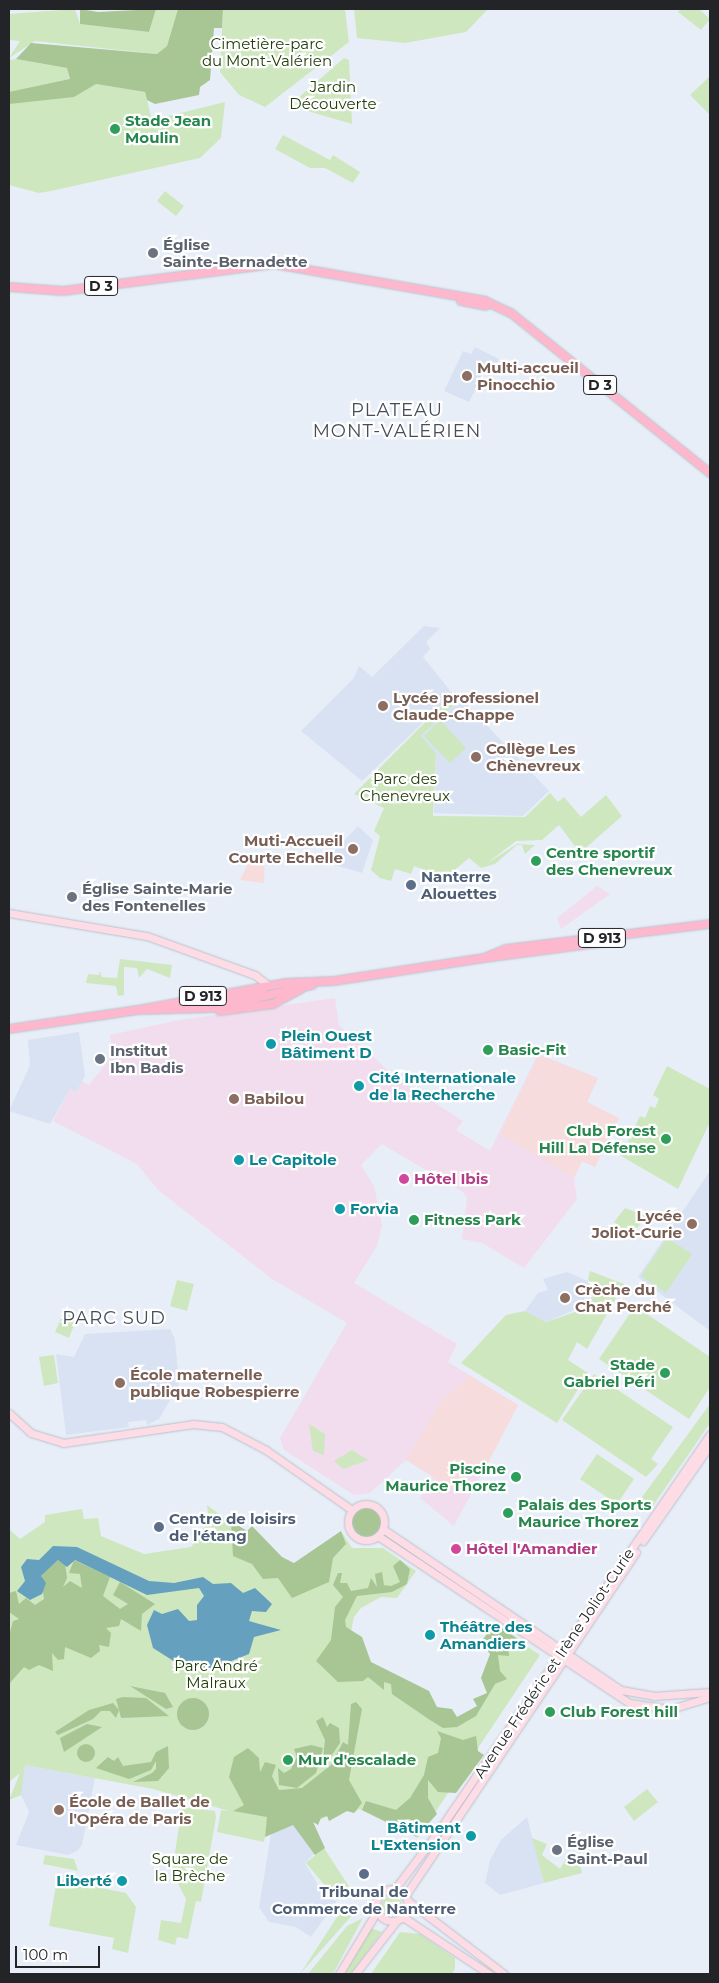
<!DOCTYPE html>
<meta charset="utf-8">
<style>
body{margin:0}
#map{position:relative;width:719px;height:1983px;overflow:hidden;background:#e8eef8;font-family:Montserrat,sans-serif}
div>[style]{position:absolute}
[style*='--x']{left:calc(var(--x)*1px);top:calc(var(--y)*1px);width:calc(var(--w)*1px);rotate:calc(var(--a)*1deg)}
.commercial>*{inset:0;background:#f1dded}
.industrial>*{inset:0;background:#f7dcde}
.built>*{inset:0;background:#d8e2f3}
.green>*{inset:0;background:#cee7bf}
.round{border-radius:50%}
.forest>*{inset:0;background:#a7c694}
.water>*{inset:0;background:#66a0bf}
.roads{filter:drop-shadow(0 0 1px #bbc1ca) drop-shadow(0 0 1px #bbc1ca)}
.secondary>*{height:7px;margin:-3.5px;padding:0 3.5px;transform-origin:3.5px;border-radius:3.5px;background:#fedce6}
.secondary>.ring{margin:-3.5px;padding:0;box-sizing:content-box;background:none;border:7px solid #fedce6;border-radius:50%}
.primary>*{height:8px;margin:-4px;padding:0 4px;transform-origin:4px;border-radius:4px;background:#fdb8cd}
.dots>*{width:14px;height:14px;translate:-50% -50%;box-sizing:border-box;border:2px solid #fff;border-radius:50%}
span{translate:-50% -50%;white-space:nowrap;text-align:center;line-height:1.15;-webkit-text-stroke:4.5px #fff;paint-order:stroke}
.shield-label span{padding:1px 4px;background:#fff;border:1px solid;border-radius:4px;-webkit-text-stroke-width:0}
.shield-label{font-size:14px;color:#222428;font-weight:700}
.park-label{font-size:15px;color:#213d08}
.leisure-label{font-size:15px;color:#27864d;font-weight:700}
.left{translate:0 -50%;text-align:left}
.right{translate:-100% -50%;text-align:right}
.worship-label{font-size:15px;color:#5b616d;font-weight:700}
.education-label{font-size:15px;color:#785e54;font-weight:700}
.service-label{font-size:15px;color:#4e5e75;font-weight:700}
.culture-label{font-size:15px;color:#0d838f;font-weight:700}
.hotel-label{font-size:15px;color:#b23c85;font-weight:700}
.street-label{font-size:15px;color:#222428}
.quarter-label{font-size:18px;color:#484d55;letter-spacing:1px}
.frame{position:absolute;inset:0;border:10px solid #222428;pointer-events:none}
.scale{position:absolute;left:15px;top:1946px;width:85px;height:22px;box-sizing:border-box;border:2px solid #222428;border-top:0;padding-left:6px;font-size:15px;line-height:18px;white-space:nowrap;color:#222428;-webkit-text-stroke:4px #fff;paint-order:stroke}
</style>
<div id="map">
<div class="commercial">
<i style="clip-path:polygon(597px 886px,610px 894px,561px 929px,557px 918px)"></i>
<i style="clip-path:polygon(335px 998px,339px 1025px,395px 1077px,463px 1121px,456px 1130px,490px 1151px,538px 1054px,598px 1078px,587px 1102px,619px 1118px,595px 1167px,582px 1161px,574px 1178px,577px 1199px,524px 1268px,482px 1243px,462px 1239px,467px 1198px,463px 1192px,382px 1144px,361px 1165px,374px 1186px,382px 1225px,377px 1246px,354px 1283px,457px 1344px,448px 1362px,518px 1405px,454px 1526px,420px 1498px,433px 1477px,406px 1460px,370px 1493px,354px 1495px,284px 1450px,280px 1438px,347px 1323px,272px 1279px,158px 1190px,137px 1164px,53px 1121px,70px 1089px,76px 1092px,82px 1081px,89px 1085px,112px 1056px,110px 1035px,179px 1020px)"></i>
</div>
<div class="industrial">
<i style="clip-path:polygon(252px 855px,265px 858px,264px 883px,240px 880px)"></i>
<i style="clip-path:polygon(539px 1055px,598px 1078px,587px 1102px,619px 1118px,595px 1167px,582px 1161px,574px 1178px,500px 1134px)"></i>
<i style="clip-path:polygon(470px 1376px,518px 1405px,484px 1471px,475px 1466px,459px 1492px,406px 1460px,443px 1399px)"></i>
</div>
<div class="built">
<i style="clip-path:polygon(475px 347px,499px 359px,490px 377px,483px 374px,469px 402px,444px 391px,463px 351px,471px 354px)"></i>
<i style="clip-path:polygon(424px 626px,440px 628px,426px 642px,430px 649px,423px 657px,453px 694px,362px 781px,301px 731px,353px 679px,359px 666px,372px 677px)"></i>
<i style="clip-path:polygon(461px 698px,549px 791px,523px 816px,434px 813px,436px 753px,421px 736px)"></i>
<i style="clip-path:polygon(358px 826px,373px 840px,362px 873px,324px 862px)"></i>
<i style="clip-path:polygon(79px 1032px,85px 1076px,76px 1092px,70px 1089px,50px 1124px,9px 1111px,30px 1065px,28px 1040px)"></i>
<i style="clip-path:polygon(710px 1171px,710px 1331px,638px 1277px)"></i>
<i style="clip-path:polygon(567px 1272px,594px 1284px,593px 1302px,546px 1322px,525px 1311px,538px 1293px,548px 1290px,543px 1279px)"></i>
<i style="clip-path:polygon(170px 1329px,175px 1339px,179px 1385px,159px 1419px,147px 1425px,146px 1420px,128px 1422px,129px 1427px,66px 1435px,56px 1354px,74px 1357px,85px 1334px)"></i>
<i style="clip-path:polygon(25px 1765px,95px 1778px,82px 1845px,77px 1851px,68px 1855px,16px 1845px,29px 1812px,20px 1793px)"></i>
<i style="clip-path:polygon(295px 1817px,315px 1853px,305px 1863px,324px 1895px,337px 1901px,311px 1937px,296px 1927px,269px 1922px,259px 1907px,273px 1822px)"></i>
<i style="clip-path:polygon(527px 1817px,544px 1883px,500px 1895px,485px 1883px,490px 1860px,501px 1840px)"></i>
</div>
<div class="green">
<i style="clip-path:polygon(75px 9px,80px 24px,149px 32px,156px 9px,178px 9px,167px 46px,157px 54px,35px 41px,9px 58px,20px 41px,9px 40px,9px 14px)"></i>
<i style="clip-path:polygon(223px 9px,345px 9px,349px 42px,265px 107px,239px 95px,220px 72px)"></i>
<i style="clip-path:polygon(354px 9px,488px 9px,466px 32px,405px 43px,357px 38px)"></i>
<i style="clip-path:polygon(680px 9px,699px 9px,710px 19px,701px 30px,678px 12px)"></i>
<i style="clip-path:polygon(344px 58px,349px 60px,352px 124px,297px 108px,297px 99px)"></i>
<i style="clip-path:polygon(16px 59px,67px 68px,74px 96px,96px 84px,145px 92px,152px 120px,225px 102px,221px 138px,200px 158px,51px 191px,39px 193px,9px 185px,9px 60px)"></i>
<i style="clip-path:polygon(710px 76px,710px 115px,690px 95px)"></i>
<i style="clip-path:polygon(283px 135px,330px 160px,333px 155px,360px 172px,353px 183px,325px 168px,310px 168px,275px 149px)"></i>
<i style="clip-path:polygon(165px 191px,184px 206px,176px 216px,157px 201px)"></i>
<i style="clip-path:polygon(455px 692px,461px 698px,421px 736px,436px 753px,433px 816px,525px 817px,550px 793px,558px 802px,564px 797px,581px 817px,606px 795px,622px 816px,580px 853px,559px 825px,542px 840px,516px 841px,486px 864px,517px 844px,535px 845px,525px 854px,522px 845px,517px 845px,495px 864px,481px 868px,469px 858px,445px 878px,414px 866px,411px 874px,395px 869px,391px 881px,380px 878px,371px 870px,380px 836px,374px 831px,384px 808px,354px 794px)"></i>
<i style="clip-path:polygon(440px 720px,466px 748px,450px 763px,424px 736px)"></i>
<i style="clip-path:polygon(120px 959px,172px 965px,170px 978px,147px 969px,139px 978px,137px 968px,124px 967px,124px 995px,118px 996px,116px 986px,86px 983px,88px 974px,99px 975px,100px 971px,102px 977px,117px 978px)"></i>
<i style="clip-path:polygon(667px 1066px,710px 1089px,710px 1122px,678px 1189px,621px 1156px,640px 1116px,645px 1118px,650px 1106px,655px 1108px,659px 1099px,653px 1095px)"></i>
<i style="clip-path:polygon(625px 1208px,646px 1216px,632px 1235px,614px 1222px)"></i>
<i style="clip-path:polygon(667px 1238px,692px 1254px,666px 1293px,641px 1276px)"></i>
<i style="clip-path:polygon(590px 1271px,624px 1284px,587px 1349px,577px 1342px,568px 1360px,588px 1373px,557px 1423px,461px 1363px,506px 1315px,525px 1311px,546px 1322px,587px 1308px,596px 1293px,588px 1279px)"></i>
<i style="clip-path:polygon(177px 1280px,194px 1284px,187px 1311px,170px 1306px)"></i>
<i style="clip-path:polygon(635px 1306px,710px 1357px,710px 1387px,689px 1419px,599px 1359px)"></i>
<i style="clip-path:polygon(65px 1309px,78px 1315px,69px 1338px,55px 1332px)"></i>
<i style="clip-path:polygon(54px 1355px,58px 1383px,44px 1386px,39px 1357px)"></i>
<i style="clip-path:polygon(594px 1374px,673px 1427px,651px 1459px,658px 1464px,646px 1477px,562px 1420px)"></i>
<i style="clip-path:polygon(710px 1404px,710px 1423px,650px 1510px,634px 1508px)"></i>
<i style="clip-path:polygon(309px 1424px,325px 1434px,324px 1455px,313px 1451px)"></i>
<i style="clip-path:polygon(352px 1450px,368px 1460px,343px 1469px,334px 1461px)"></i>
<i style="clip-path:polygon(597px 1454px,634px 1479px,617px 1504px,580px 1479px)"></i>
<i style="clip-path:polygon(207px 1505px,304px 1578px,341px 1531px,352px 1548px,383px 1548px,416px 1571px,397px 1598px,381px 1597px,361px 1608px,354px 1617px,350px 1636px,355px 1651px,444px 1724px,477px 1711px,490px 1690px,502px 1630px,540px 1655px,418px 1838px,359px 1809px,354px 1813px,342px 1809px,309px 1825px,352px 1891px,337px 1900px,306px 1863px,319px 1852px,295px 1817px,268px 1821px,264px 1842px,217px 1832px,221px 1810px,229px 1811px,153px 1789px,25px 1765px,21px 1795px,9px 1800px,20px 1773px,9px 1782px,9px 1529px,20px 1539px,45px 1522px,45px 1515px,82px 1509px,84px 1519px,98px 1518px,101px 1536px,144px 1554px,191px 1547px,209px 1521px)"></i>
<i style="clip-path:polygon(647px 1789px,658px 1802px,634px 1821px,624px 1807px)"></i>
<i style="clip-path:polygon(182px 1807px,215px 1811px,216px 1818px,201px 1902px,196px 1901px,188px 1939px,177px 1937px,175px 1945px,158px 1940px,161px 1920px,181px 1923px,186px 1899px,172px 1872px)"></i>
<i style="clip-path:polygon(532px 1838px,547px 1844px,542px 1855px,560px 1869px,567px 1857px,580px 1865px,582px 1873px,544px 1883px)"></i>
<i style="clip-path:polygon(45px 1855px,74px 1859px,78px 1871px,43px 1864px)"></i>
<i style="clip-path:polygon(57px 1879px,126px 1893px,136px 1907px,128px 1953px,112px 1949px,114px 1938px,49px 1926px)"></i>
<i class="round" style="left:382px;top:1895px;width:20px;height:20px"></i>
<i style="clip-path:polygon(354px 1906px,354px 1913px,300px 1974px,339px 1914px)"></i>
<i style="clip-path:polygon(363px 1918px,333px 1974px,308px 1974px,347px 1926px)"></i>
<i style="clip-path:polygon(371px 1928px,382px 1932px,351px 1974px,344px 1974px)"></i>
<i style="clip-path:polygon(400px 1932px,420px 1934px,455px 1958px,455px 1969px,452px 1974px,371px 1974px)"></i>
</div>
<div class="forest">
<i style="clip-path:polygon(80px 9px,98px 12px,156px 9px,149px 32px,80px 24px)"></i>
<i style="clip-path:polygon(178px 9px,223px 9px,222px 28px,214px 28px,210px 80px,200px 87px,199px 95px,155px 104px,147px 100px,145px 92px,96px 84px,74px 97px,9px 104px,9px 92px,70px 79px,67px 68px,16px 59px,31px 43px,157px 54px,167px 46px)"></i>
<i class="round" style="left:351px;top:1505px;width:32px;height:32px"></i>
<i style="clip-path:polygon(231px 1521px,247px 1531px,252px 1526px,282px 1557px,294px 1563px,341px 1531px,346px 1544px,333px 1558px,329px 1582px,292px 1598px,278px 1578px,263px 1579px,252px 1564px,233px 1556px)"></i>
<i style="clip-path:polygon(74px 1560px,110px 1577px,103px 1596px,120px 1609px,128px 1604px,113px 1595px,120px 1582px,155px 1604px,142px 1614px,141px 1631px,121px 1619px,119px 1626px,106px 1628px,111px 1633px,109px 1647px,99px 1645px,100px 1651px,91px 1658px,65px 1647px,64px 1659px,58px 1660px,52px 1653px,53px 1671px,39px 1665px,29px 1670px,24px 1667px,9px 1684px,9px 1636px,13px 1621px,19px 1619px,9px 1612px,9px 1593px,16px 1591px,19px 1604px,26px 1598px,35px 1605px,44px 1599px,41px 1576px,58px 1560px,65px 1563px,67px 1578px,63px 1587px,70px 1581px,82px 1588px,80px 1574px,69px 1573px)"></i>
<i style="clip-path:polygon(400px 1560px,410px 1569px,407px 1584px,392px 1592px,357px 1596px,345px 1620px,346px 1627px,362px 1637px,371px 1662px,429px 1691px,437px 1707px,452px 1709px,457px 1717px,477px 1706px,473px 1699px,487px 1693px,481px 1678px,490px 1654px,481px 1642px,495px 1623px,525px 1644px,508px 1647px,509px 1656px,498px 1655px,500px 1671px,507px 1679px,495px 1684px,476px 1716px,457px 1727px,443px 1728px,430px 1720px,392px 1694px,391px 1684px,384px 1682px,384px 1690px,368px 1677px,363px 1681px,338px 1682px,316px 1661px,331px 1640px,335px 1607px,343px 1597px,333px 1585px,338px 1573px,342px 1573px,340px 1583px,347px 1583px,351px 1591px,368px 1588px,371px 1578px,377px 1587px,375px 1574px,382px 1572px,384px 1585px,391px 1586px,400px 1582px,393px 1566px)"></i>
<i style="clip-path:polygon(130px 1686px,165px 1693px,173px 1707px,166px 1709px)"></i>
<i style="clip-path:polygon(123px 1697px,146px 1698px,169px 1716px,121px 1718px,116px 1699px)"></i>
<i class="round" style="left:177px;top:1698px;width:32px;height:32px"></i>
<i style="clip-path:polygon(356px 1702px,362px 1709px,349px 1780px,362px 1803px,354px 1813px,347px 1811px,329px 1821px,327px 1816px,321px 1818px,318px 1825px,313px 1822px,325px 1848px,315px 1855px,293px 1825px,265px 1837px,267px 1817px,233px 1811px,244px 1805px,229px 1777px,234px 1757px,248px 1748px,259px 1758px,260px 1772px,265px 1762px,276px 1765px,272px 1776px,279px 1790px,302px 1788px,331px 1765px,343px 1742px,348px 1745px,351px 1704px)"></i>
<i style="clip-path:polygon(113px 1703px,119px 1710px,116px 1718px,110px 1711px,101px 1711px,93px 1719px,58px 1735px,55px 1732px,89px 1710px)"></i>
<i style="clip-path:polygon(323px 1717px,327px 1727px,330px 1723px,339px 1728px,340px 1743px,322px 1769px,325px 1740px,316px 1721px)"></i>
<i style="clip-path:polygon(87px 1724px,102px 1727px,64px 1752px,60px 1738px)"></i>
<i style="clip-path:polygon(437px 1731px,463px 1740px,476px 1736px,478px 1751px,484px 1755px,456px 1793px,438px 1792px,428px 1780px,428px 1798px,437px 1814px,428px 1824px,407px 1819px,417px 1837px,362px 1810px,366px 1801px,396px 1810px,410px 1798px,424px 1775px,428px 1757px,438px 1753px,441px 1738px)"></i>
<i class="round" style="left:77px;top:1744px;width:18px;height:18px"></i>
<i style="clip-path:polygon(311px 1745px,323px 1748px,316px 1773px,297px 1788px,279px 1785px,278px 1768px,284px 1773px,291px 1769px,297px 1757px,294px 1749px)"></i>
<i style="clip-path:polygon(168px 1746px,169px 1768px,158px 1781px,133px 1782px,152px 1773px,156px 1769px,156px 1761px,151px 1770px,129px 1779px,96px 1768px,108px 1757px,114px 1761px,118px 1757px,123px 1766px,151px 1762px,156px 1752px)"></i>
</div>
<div class="water">
<i style="clip-path:polygon(53px 1546px,77px 1547px,149px 1581px,174px 1583px,203px 1577px,213px 1584px,231px 1583px,243px 1593px,255px 1588px,272px 1604px,266px 1612px,252px 1611px,249px 1621px,281px 1630px,254px 1637px,249px 1654px,229px 1662px,225px 1670px,183px 1667px,153px 1648px,147px 1625px,154px 1610px,162px 1614px,178px 1609px,189px 1621px,197px 1620px,197px 1605px,204px 1596px,199px 1588px,147px 1595px,75px 1560px,67px 1567px,58px 1560px,41px 1576px,46px 1583px,42px 1594px,30px 1600px,17px 1591px,25px 1581px,21px 1567px,27px 1559px,39px 1560px)"></i>
</div>
<div class="roads">
<div class="secondary">
<i style="--x:9;--y:913;--w:140;--a:9.5"></i>
<i style="--x:147;--y:936;--w:115;--a:19.9"></i>
<i style="--x:255;--y:975;--w:16;--a:38"></i>
<i style="--x:9;--y:1413;--w:30;--a:42"></i>
<i style="--x:31;--y:1433;--w:34;--a:17"></i>
<i style="--x:63;--y:1443;--w:131;--a:-8.3"></i>
<i style="--x:193;--y:1424;--w:29;--a:6"></i>
<i style="--x:222;--y:1427;--w:50;--a:27.6"></i>
<i style="--x:266;--y:1450;--w:105;--a:34.9"></i>
<i class="ring" style="left:348px;top:1504px;width:29px;height:29px"></i>
<i style="--x:383;--y:1529;--w:287;--a:34.1"></i>
<i style="--x:621;--y:1690;--w:34;--a:10"></i>
<i style="--x:654;--y:1696;--w:56;--a:-4.1"></i>
<i style="--x:378;--y:1536;--w:301;--a:33.6"></i>
<i style="--x:629;--y:1703;--w:42;--a:8.1"></i>
<i style="--x:671;--y:1709;--w:41;--a:-17.1"></i>
<i style="--x:643;--y:1541;--w:117;--a:-55.1"></i>
<i class="ring" style="left:376px;top:1889px;width:25px;height:25px"></i>
<i style="--x:394;--y:1890;--w:71;--a:-53"></i>
<i style="--x:437;--y:1833;--w:483;--a:-55.6"></i>
<i style="--x:405;--y:1896;--w:414;--a:-56.1"></i>
<i style="--x:407;--y:1900;--w:122;--a:37.3"></i>
<i style="--x:403;--y:1917;--w:103;--a:33.5"></i>
<i style="--x:339;--y:1974;--w:74;--a:-58.9"></i>
<i style="--x:355;--y:1974;--w:68;--a:-52.1"></i>
</div>
<div class="primary">
<i style="--x:9;--y:287;--w:54;--a:4.2"></i>
<i style="--x:63;--y:291;--w:213;--a:-7.3"></i>
<i style="--x:274;--y:264;--w:214;--a:9.9"></i>
<i style="--x:485;--y:301;--w:29;--a:25"></i>
<i style="--x:511;--y:313;--w:255;--a:38.8"></i>
<i style="--x:461;--y:301;--w:25;--a:11"></i>
<i style="--x:484;--y:958;--w:138;--a:-7.5"></i>
<i style="--x:213;--y:1008;--w:8;--a:-60"></i>
<i style="--x:217;--y:1001;--w:47;--a:-13.4"></i>
<i style="--x:138;--y:1010;--w:149;--a:-10.4"></i>
<i style="--x:285;--y:983;--w:49;--a:-2.3"></i>
<i style="--x:334;--y:981;--w:152;--a:-8.7"></i>
<i style="--x:484;--y:958;--w:24;--a:-22"></i>
<i style="--x:506;--y:949;--w:206;--a:-7"></i>
<i style="--x:220;--y:1011;--w:53;--a:-7.5"></i>
<i style="--x:273;--y:1004;--w:32;--a:-28"></i>
<i style="--x:9;--y:1029;--w:130;--a:-8.4"></i>
<i style="--x:138;--y:1010;--w:75;--a:-1.5"></i>
<i style="--x:213;--y:1008;--w:102;--a:-13.1"></i>
</div>
</div>
<div class="dots">
<i style="left:115px;top:129px;background:#2e9e5b"></i>
<i style="left:153px;top:253px;background:#6b7280"></i>
<i style="left:467px;top:376px;background:#8d6e63"></i>
<i style="left:383px;top:706px;background:#8d6e63"></i>
<i style="left:476px;top:757px;background:#8d6e63"></i>
<i style="left:353px;top:849px;background:#8d6e63"></i>
<i style="left:536px;top:861px;background:#2e9e5b"></i>
<i style="left:411px;top:885px;background:#5c6f8a"></i>
<i style="left:72px;top:897px;background:#6b7280"></i>
<i style="left:271px;top:1044px;background:#0f9aa8"></i>
<i style="left:488px;top:1050px;background:#2e9e5b"></i>
<i style="left:100px;top:1059px;background:#6b7280"></i>
<i style="left:359px;top:1086px;background:#0f9aa8"></i>
<i style="left:234px;top:1099px;background:#8d6e63"></i>
<i style="left:666px;top:1139px;background:#2e9e5b"></i>
<i style="left:239px;top:1160px;background:#0f9aa8"></i>
<i style="left:404px;top:1179px;background:#d1479c"></i>
<i style="left:340px;top:1209px;background:#0f9aa8"></i>
<i style="left:414px;top:1220px;background:#2e9e5b"></i>
<i style="left:692px;top:1224px;background:#8d6e63"></i>
<i style="left:565px;top:1298px;background:#8d6e63"></i>
<i style="left:665px;top:1373px;background:#2e9e5b"></i>
<i style="left:120px;top:1383px;background:#8d6e63"></i>
<i style="left:516px;top:1477px;background:#2e9e5b"></i>
<i style="left:508px;top:1513px;background:#2e9e5b"></i>
<i style="left:159px;top:1527px;background:#5c6f8a"></i>
<i style="left:456px;top:1549px;background:#d1479c"></i>
<i style="left:430px;top:1635px;background:#0f9aa8"></i>
<i style="left:550px;top:1712px;background:#2e9e5b"></i>
<i style="left:288px;top:1760px;background:#2e9e5b"></i>
<i style="left:59px;top:1810px;background:#8d6e63"></i>
<i style="left:471px;top:1836px;background:#0f9aa8"></i>
<i style="left:557px;top:1850px;background:#6b7280"></i>
<i style="left:364px;top:1874px;background:#5c6f8a"></i>
<i style="left:122px;top:1881px;background:#0f9aa8"></i>
</div>
<div class="shield-label">
<span style="left:101px;top:286px">D 3</span>
<span style="left:600px;top:385px">D 3</span>
<span style="left:602px;top:938px">D 913</span>
<span style="left:203px;top:996px">D 913</span>
</div>
<div class="park-label">
<span style="left:267px;top:52px">Cimetière-parc<br>du Mont-Valérien</span>
<span style="left:333px;top:95px">Jardin<br>Découverte</span>
<span style="left:405px;top:787px">Parc des<br>Chenevreux</span>
<span style="left:216px;top:1674px">Parc André<br>Malraux</span>
<span style="left:190px;top:1867px">Square de<br>la Brèche</span>
</div>
<div class="leisure-label">
<span class="left" style="left:125px;top:129px">Stade Jean<br>Moulin</span>
<span class="left" style="left:546px;top:861px">Centre sportif<br>des Chenevreux</span>
<span class="left" style="left:498px;top:1050px">Basic-Fit</span>
<span class="right" style="left:656px;top:1139px">Club Forest<br>Hill La Défense</span>
<span class="left" style="left:424px;top:1220px">Fitness Park</span>
<span class="right" style="left:655px;top:1373px">Stade<br>Gabriel Péri</span>
<span class="right" style="left:506px;top:1477px">Piscine<br>Maurice Thorez</span>
<span class="left" style="left:518px;top:1513px">Palais des Sports<br>Maurice Thorez</span>
<span class="left" style="left:560px;top:1712px">Club Forest hill</span>
<span class="left" style="left:298px;top:1760px">Mur d'escalade</span>
</div>
<div class="worship-label">
<span class="left" style="left:163px;top:253px">Église<br>Sainte-Bernadette</span>
<span class="left" style="left:82px;top:897px">Église Sainte-Marie<br>des Fontenelles</span>
<span class="left" style="left:110px;top:1059px">Institut<br>Ibn Badis</span>
<span class="left" style="left:567px;top:1850px">Église<br>Saint-Paul</span>
</div>
<div class="education-label">
<span class="left" style="left:477px;top:376px">Multi-accueil<br>Pinocchio</span>
<span class="left" style="left:393px;top:706px">Lycée professionel<br>Claude-Chappe</span>
<span class="left" style="left:486px;top:757px">Collège Les<br>Chènevreux</span>
<span class="right" style="left:343px;top:849px">Muti-Accueil<br>Courte Echelle</span>
<span class="left" style="left:244px;top:1099px">Babilou</span>
<span class="right" style="left:682px;top:1224px">Lycée<br>Joliot-Curie</span>
<span class="left" style="left:575px;top:1298px">Crèche du<br>Chat Perché</span>
<span class="left" style="left:130px;top:1383px">École maternelle<br>publique Robespierre</span>
<span class="left" style="left:69px;top:1810px">École de Ballet de<br>l'Opéra de Paris</span>
</div>
<div class="service-label">
<span class="left" style="left:421px;top:885px">Nanterre<br>Alouettes</span>
<span class="left" style="left:169px;top:1527px">Centre de loisirs<br>de l'étang</span>
<span style="left:364px;top:1900px">Tribunal de<br>Commerce de Nanterre</span>
</div>
<div class="culture-label">
<span class="left" style="left:281px;top:1044px">Plein Ouest<br>Bâtiment D</span>
<span class="left" style="left:369px;top:1086px">Cité Internationale<br>de la Recherche</span>
<span class="left" style="left:249px;top:1160px">Le Capitole</span>
<span class="left" style="left:350px;top:1209px">Forvia</span>
<span class="left" style="left:440px;top:1635px">Théâtre des<br>Amandiers</span>
<span class="right" style="left:461px;top:1836px">Bâtiment<br>L'Extension</span>
<span class="right" style="left:112px;top:1881px">Liberté</span>
</div>
<div class="hotel-label">
<span class="left" style="left:414px;top:1179px">Hôtel Ibis</span>
<span class="left" style="left:466px;top:1549px">Hôtel l'Amandier</span>
</div>
<div class="street-label">
<span style="left:554px;top:1663px;rotate:-56deg">Avenue Frédéric et Irène Joliot-Curie</span>
</div>
<div class="quarter-label">
<span style="left:397px;top:421px">PLATEAU<br>MONT-VALÉRIEN</span>
<span style="left:114px;top:1318px">PARC SUD</span>
</div>
<div class="frame"></div>
<div class="scale">100 m</div>
</div>
